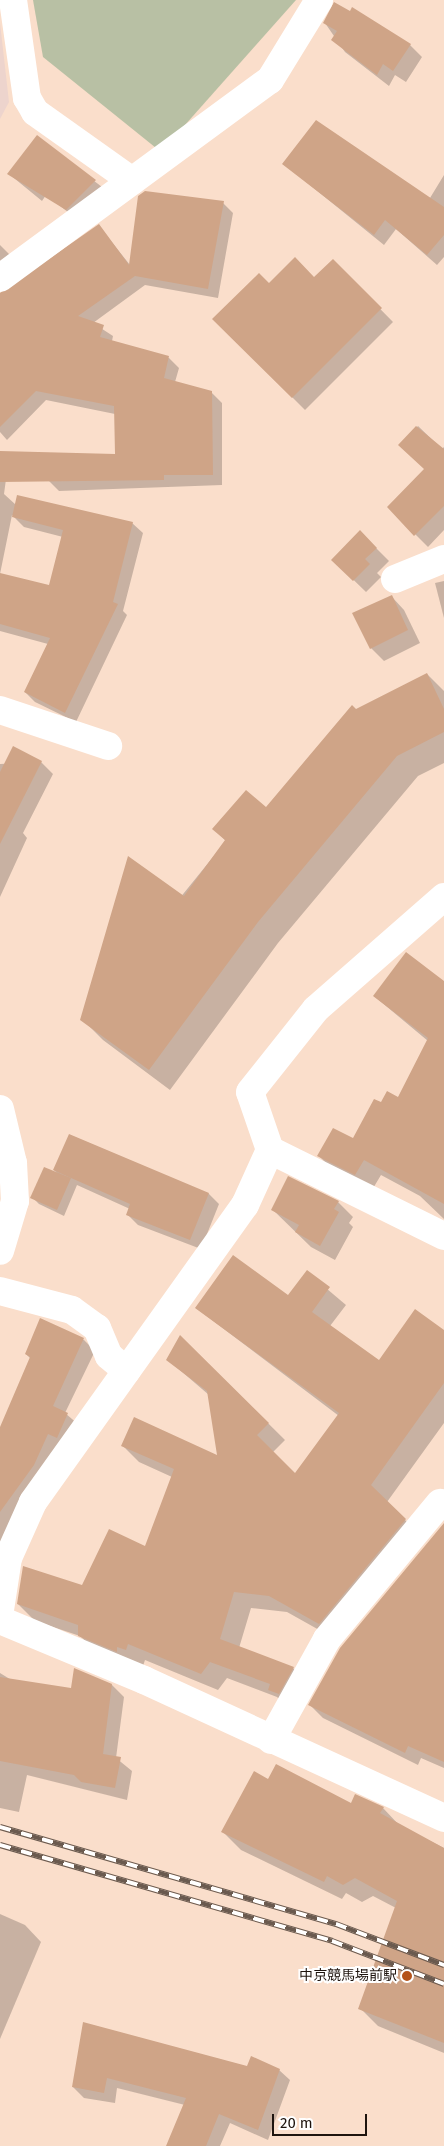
<!DOCTYPE html>
<meta charset="utf-8">
<style>
body{margin:0}
#map{position:relative;width:444px;height:2146px;overflow:hidden;background:#fadecb;font-family:"Fira Sans","Noto Sans JP",sans-serif}
div>[style]{position:absolute}
[style*='--x']{left:calc(var(--x)*1px);top:calc(var(--y)*1px);width:calc(var(--w)*1px);rotate:calc(var(--a)*1deg)}
.education>*{inset:0;background:#edd4cd}
.green>*{inset:0;background:#b8c0a4}
.shadow>*{inset:0;background:#0003}
.building>*{inset:0;background:#cfa487}
.minor>*{height:28px;margin:-14px;padding:0 14px;transform-origin:14px;border-radius:14px;background:#fff}
.rail>*{height:5.5px;margin-top:-2.75px;transform-origin:0;background:repeating-linear-gradient(90deg,#fff 0 11px,#6a5a4f 0 22px);box-sizing:border-box;border-block:1px solid #6a5a4f}
.dots>*{width:14px;height:14px;translate:-50% -50%;box-sizing:border-box;border:2px solid #fff;border-radius:50%}
span{translate:-50% -50%;white-space:nowrap;text-align:center;line-height:1.15;-webkit-text-stroke:4px #fff;paint-order:stroke}
.poi-label{font-size:14px;color:#1e140e}
.right{translate:-100% -50%;text-align:right}
.scale{position:absolute;left:272px;top:2114px;width:95px;height:22px;box-sizing:border-box;border:2px solid #1e140e;border-top:0;padding-left:6px;font-size:15px;line-height:18px;white-space:nowrap;color:#1e140e;-webkit-text-stroke:4px #fff;paint-order:stroke}
</style>
<div id="map">
<div class="education">
<i style="clip-path:polygon(0 23px,9px 102px,0 119px)"></i>
</div>
<div class="green">
<i style="clip-path:polygon(33px 0,296px 0,161px 152px,43px 57px)"></i>
</div>
<div class="shadow">
<i style="clip-path:polygon(325px 23px,410px 45px,422px 57px,406px 82px,395px 75px,389px 86px,345px 52px)"></i>
<i style="clip-path:polygon(37px 137px,102px 187px,73px 216px,46px 195px,42px 201px,9px 174px)"></i>
<i style="clip-path:polygon(284px 164px,430px 198px,444px 175px,444px 257px,437px 265px,396px 229px,384px 245px)"></i>
<i style="clip-path:polygon(223px 203px,233px 213px,218px 298px,145px 285px,93px 323px,113px 336px,112px 341px,169px 358px,179px 368px,175px 382px,211px 392px,222px 403px,222px 485px,59px 491px,21px 453px,116px 456px,115px 414px,46px 400px,7px 440px,0 432px,0 294px,99px 226px,130px 265px)"></i>
<i style="clip-path:polygon(0 245px,18px 263px,0 278px)"></i>
<i style="clip-path:polygon(333px 261px,393px 322px,305px 410px,214px 319px,315px 279px)"></i>
<i style="clip-path:polygon(418px 426px,442px 449px,444px 447px,444px 530px,428px 547px,388px 507px,426px 470px,400px 445px)"></i>
<i style="clip-path:polygon(evenodd,0 465px,7px 472px,4px 494px,16px 505px,132px 523px,143px 533px,123px 611px,127px 615px,76px 722px,35px 702px,25px 692px,48px 644px,0 631px,0 465px,12px 515px,24px 527px,63px 537px,50px 587px,0 574px,12px 515px)"></i>
<i style="clip-path:polygon(360px 532px,389px 561px,377px 573px,381px 577px,366px 592px,333px 560px)"></i>
<i style="clip-path:polygon(444px 581px,444px 618px,435px 583px)"></i>
<i style="clip-path:polygon(392px 597px,404px 610px,420px 643px,384px 661px,371px 648px)"></i>
<i style="clip-path:polygon(427px 674px,444px 691px,444px 763px,418px 776px,278px 943px,170px 1090px,103px 1040px,82px 1019px,226px 841px,214px 829px,266px 809px,356px 711px)"></i>
<i style="clip-path:polygon(41px 762px,53px 774px,23px 833px,27px 838px,0 897px,0 764px)"></i>
<i style="clip-path:polygon(444px 982px,444px 1219px,420px 1196px,381px 1175px,372px 1190px,335px 1172px,319px 1156px,353px 1140px,381px 1104px,398px 1098px,428px 1041px,374px 996px)"></i>
<i style="clip-path:polygon(70px 1135px,209px 1194px,219px 1204px,201px 1249px,138px 1225px,128px 1215px,130px 1209px,77px 1185px,64px 1216px,39px 1204px,32px 1197px,59px 1175px,54px 1170px)"></i>
<i style="clip-path:polygon(338px 1202px,353px 1217px,349px 1223px,353px 1227px,335px 1260px,311px 1247px,272px 1209px)"></i>
<i style="clip-path:polygon(307px 1272px,346px 1305px,330px 1326px,379px 1362px,444px 1331px,444px 1423px,387px 1502px,422px 1537px,337px 1640px,287px 1612px,251px 1608px,239px 1648px,293px 1668px,310px 1685px,286px 1706px,277px 1697px,227px 1678px,218px 1690px,145px 1660px,143px 1666px,97px 1652px,80px 1636px,35px 1621px,18px 1604px,83px 1587px,146px 1548px,172px 1477px,139px 1462px,123px 1446px,219px 1457px,209px 1395px,167px 1359px,181px 1337px,285px 1440px,273px 1452px,295px 1475px,339px 1416px,196px 1308px,289px 1297px)"></i>
<i style="clip-path:polygon(41px 1319px,84px 1340px,95px 1351px,65px 1413px,79px 1425px,0 1582px,0 1430px,31px 1359px,26px 1354px)"></i>
<i style="clip-path:polygon(444px 1525px,444px 1768px,421px 1758px,418px 1765px,323px 1718px,310px 1705px)"></i>
<i style="clip-path:polygon(0 1673px,13px 1681px,72px 1690px,112px 1685px,124px 1697px,116px 1758px,132px 1771px,127px 1800px,27px 1775px,19px 1812px,0 1808px)"></i>
<i style="clip-path:polygon(268px 1780px,351px 1805px,383px 1808px,400px 1826px,444px 1848px,444px 2053px,378px 2026px,360px 2008px,396px 1908px,373px 1896px,362px 1902px,346px 1893px,342px 1899px,241px 1850px,223px 1832px)"></i>
<i style="clip-path:polygon(0 1914px,25px 1925px,41px 1942px,0 2039px)"></i>
<i style="clip-path:polygon(84px 2023px,248px 2067px,279px 2070px,290px 2080px,268px 2140px,230px 2123px,220px 2146px,168px 2146px,185px 2105px,117px 2088px,115px 2103px,84px 2098px,73px 2087px)"></i>
</div>
<div class="building">
<i style="clip-path:polygon(334px 2px,350px 11px,352px 7px,411px 44px,393px 71px,383px 64px,377px 75px,331px 40px,337px 31px,323px 23px)"></i>
<i style="clip-path:polygon(316px 120px,444px 207px,444px 235px,427px 255px,385px 220px,374px 235px,282px 164px)"></i>
<i style="clip-path:polygon(37px 135px,96px 180px,66px 210px,7px 174px)"></i>
<i style="clip-path:polygon(145px 191px,224px 201px,208px 289px,135px 276px,78px 316px,104px 325px,100px 337px,169px 356px,164px 378px,212px 391px,213px 475px,164px 475px,164px 480px,0 482px,0 451px,115px 454px,114px 406px,36px 391px,0 427px,0 293px,99px 224px,129px 265px,138px 196px)"></i>
<i style="clip-path:polygon(295px 257px,314px 277px,333px 259px,382px 308px,292px 398px,212px 319px,259px 273px,269px 283px)"></i>
<i style="clip-path:polygon(416px 426px,444px 449px,444px 506px,414px 536px,387px 507px,424px 469px,398px 445px)"></i>
<i style="clip-path:polygon(17px 495px,133px 522px,113px 602px,118px 604px,65px 713px,24px 692px,50px 638px,0 624px,0 573px,49px 585px,63px 530px,12px 517px)"></i>
<i style="clip-path:polygon(360px 530px,377px 548px,365px 559px,370px 564px,353px 581px,331px 560px)"></i>
<i style="clip-path:polygon(392px 595px,408px 630px,370px 649px,352px 613px)"></i>
<i style="clip-path:polygon(427px 673px,444px 709px,444px 732px,397px 756px,258px 922px,149px 1070px,80px 1020px,128px 856px,184px 896px,225px 840px,212px 829px,246px 790px,266px 807px,352px 705px,356px 709px)"></i>
<i style="clip-path:polygon(13px 746px,42px 761px,0 844px,0 772px)"></i>
<i style="clip-path:polygon(406px 952px,444px 981px,444px 1204px,364px 1160px,355px 1175px,317px 1156px,333px 1128px,353px 1138px,374px 1099px,381px 1102px,387px 1091px,398px 1097px,428px 1038px,373px 996px)"></i>
<i style="clip-path:polygon(69px 1134px,209px 1193px,190px 1240px,126px 1215px,130px 1204px,53px 1170px)"></i>
<i style="clip-path:polygon(44px 1167px,71px 1178px,57px 1210px,30px 1198px)"></i>
<i style="clip-path:polygon(288px 1176px,339px 1201px,334px 1209px,339px 1212px,320px 1246px,295px 1232px,299px 1225px,271px 1210px)"></i>
<i style="clip-path:polygon(233px 1255px,288px 1295px,307px 1270px,330px 1287px,312px 1312px,379px 1360px,415px 1309px,444px 1330px,444px 1383px,371px 1485px,406px 1519px,319px 1624px,269px 1596px,234px 1592px,220px 1639px,294px 1667px,279px 1694px,268px 1690px,270px 1684px,210px 1662px,201px 1674px,128px 1644px,126px 1650px,117px 1647px,117px 1652px,78px 1636px,78px 1625px,17px 1604px,23px 1566px,82px 1585px,109px 1529px,145px 1546px,174px 1469px,121px 1446px,134px 1417px,217px 1455px,207px 1391px,166px 1360px,180px 1335px,269px 1423px,257px 1435px,295px 1473px,339px 1413px,195px 1308px)"></i>
<i style="clip-path:polygon(40px 1318px,84px 1338px,53px 1406px,68px 1413px,57px 1438px,48px 1434px,34px 1465px,0 1512px,0 1427px,30px 1357px,25px 1354px)"></i>
<i style="clip-path:polygon(444px 1523px,444px 1762px,408px 1746px,405px 1753px,308px 1705px,340px 1648px)"></i>
<i style="clip-path:polygon(74px 1668px,112px 1684px,103px 1754px,121px 1757px,115px 1788px,81px 1782px,74px 1775px,0 1761px,0 1677px,71px 1688px)"></i>
<i style="clip-path:polygon(276px 1764px,351px 1803px,355px 1794px,384px 1807px,380px 1813px,444px 1848px,444px 2043px,358px 2009px,397px 1901px,355px 1878px,343px 1885px,327px 1876px,324px 1882px,221px 1832px,254px 1771px,268px 1779px)"></i>
<i style="clip-path:polygon(83px 2022px,247px 2066px,251px 2056px,280px 2069px,258px 2130px,219px 2114px,206px 2146px,166px 2146px,186px 2098px,107px 2078px,104px 2093px,72px 2087px)"></i>
</div>
<div class="minor">
<i style="--x:13;--y:0;--w:99;--a:81.9"></i>
<i style="--x:27;--y:98;--w:16;--a:60"></i>
<i style="--x:35;--y:112;--w:119;--a:35.4"></i>
<i style="--x:0;--y:278;--w:335;--a:-36.3"></i>
<i style="--x:270;--y:80;--w:94;--a:-58.5"></i>
<i style="--x:395;--y:579;--w:53;--a:-22.2"></i>
<i style="--x:0;--y:710;--w:114;--a:18.4"></i>
<i style="--x:0;--y:1109;--w:56;--a:76.5"></i>
<i style="--x:13;--y:1163;--w:38;--a:87"></i>
<i style="--x:15;--y:1201;--w:52;--a:106.7"></i>
<i style="--x:270;--y:1150;--w:194;--a:26.3"></i>
<i style="--x:0;--y:1291;--w:74;--a:14.8"></i>
<i style="--x:72;--y:1310;--w:31;--a:36"></i>
<i style="--x:97;--y:1328;--w:30;--a:67"></i>
<i style="--x:109;--y:1356;--w:23;--a:40"></i>
<i style="--x:0;--y:1610;--w:53;--a:-81.3"></i>
<i style="--x:8;--y:1558;--w:61;--a:-65.9"></i>
<i style="--x:33;--y:1502;--w:365;--a:-54.5"></i>
<i style="--x:245;--y:1205;--w:60;--a:-65.6"></i>
<i style="--x:270;--y:1150;--w:61;--a:-109"></i>
<i style="--x:250;--y:1092;--w:106;--a:-51.5"></i>
<i style="--x:316;--y:1009;--w:170;--a:-41.2"></i>
<i style="--x:0;--y:1620;--w:156;--a:22.6"></i>
<i style="--x:144;--y:1680;--w:330;--a:24.7"></i>
<i style="--x:271;--y:1740;--w:115;--a:-61"></i>
<i style="--x:327;--y:1639;--w:177;--a:-50.3"></i>
</div>
<div class="rail">
<i style="--x:0;--y:1827;--w:350;--a:16.1"></i>
<i style="--x:336;--y:1924;--w:116;--a:20.8"></i>
<i style="--x:0;--y:1845;--w:346;--a:16.1"></i>
<i style="--x:332;--y:1941;--w:120;--a:21"></i>
</div>
<div class="dots">
<i style="left:407px;top:1976px;background:#b45218"></i>
</div>
<div class="poi-label">
<span class="right" style="left:397px;top:1976px">中京競馬場前駅</span>
</div>
<div class="scale">20 m</div>
</div>
